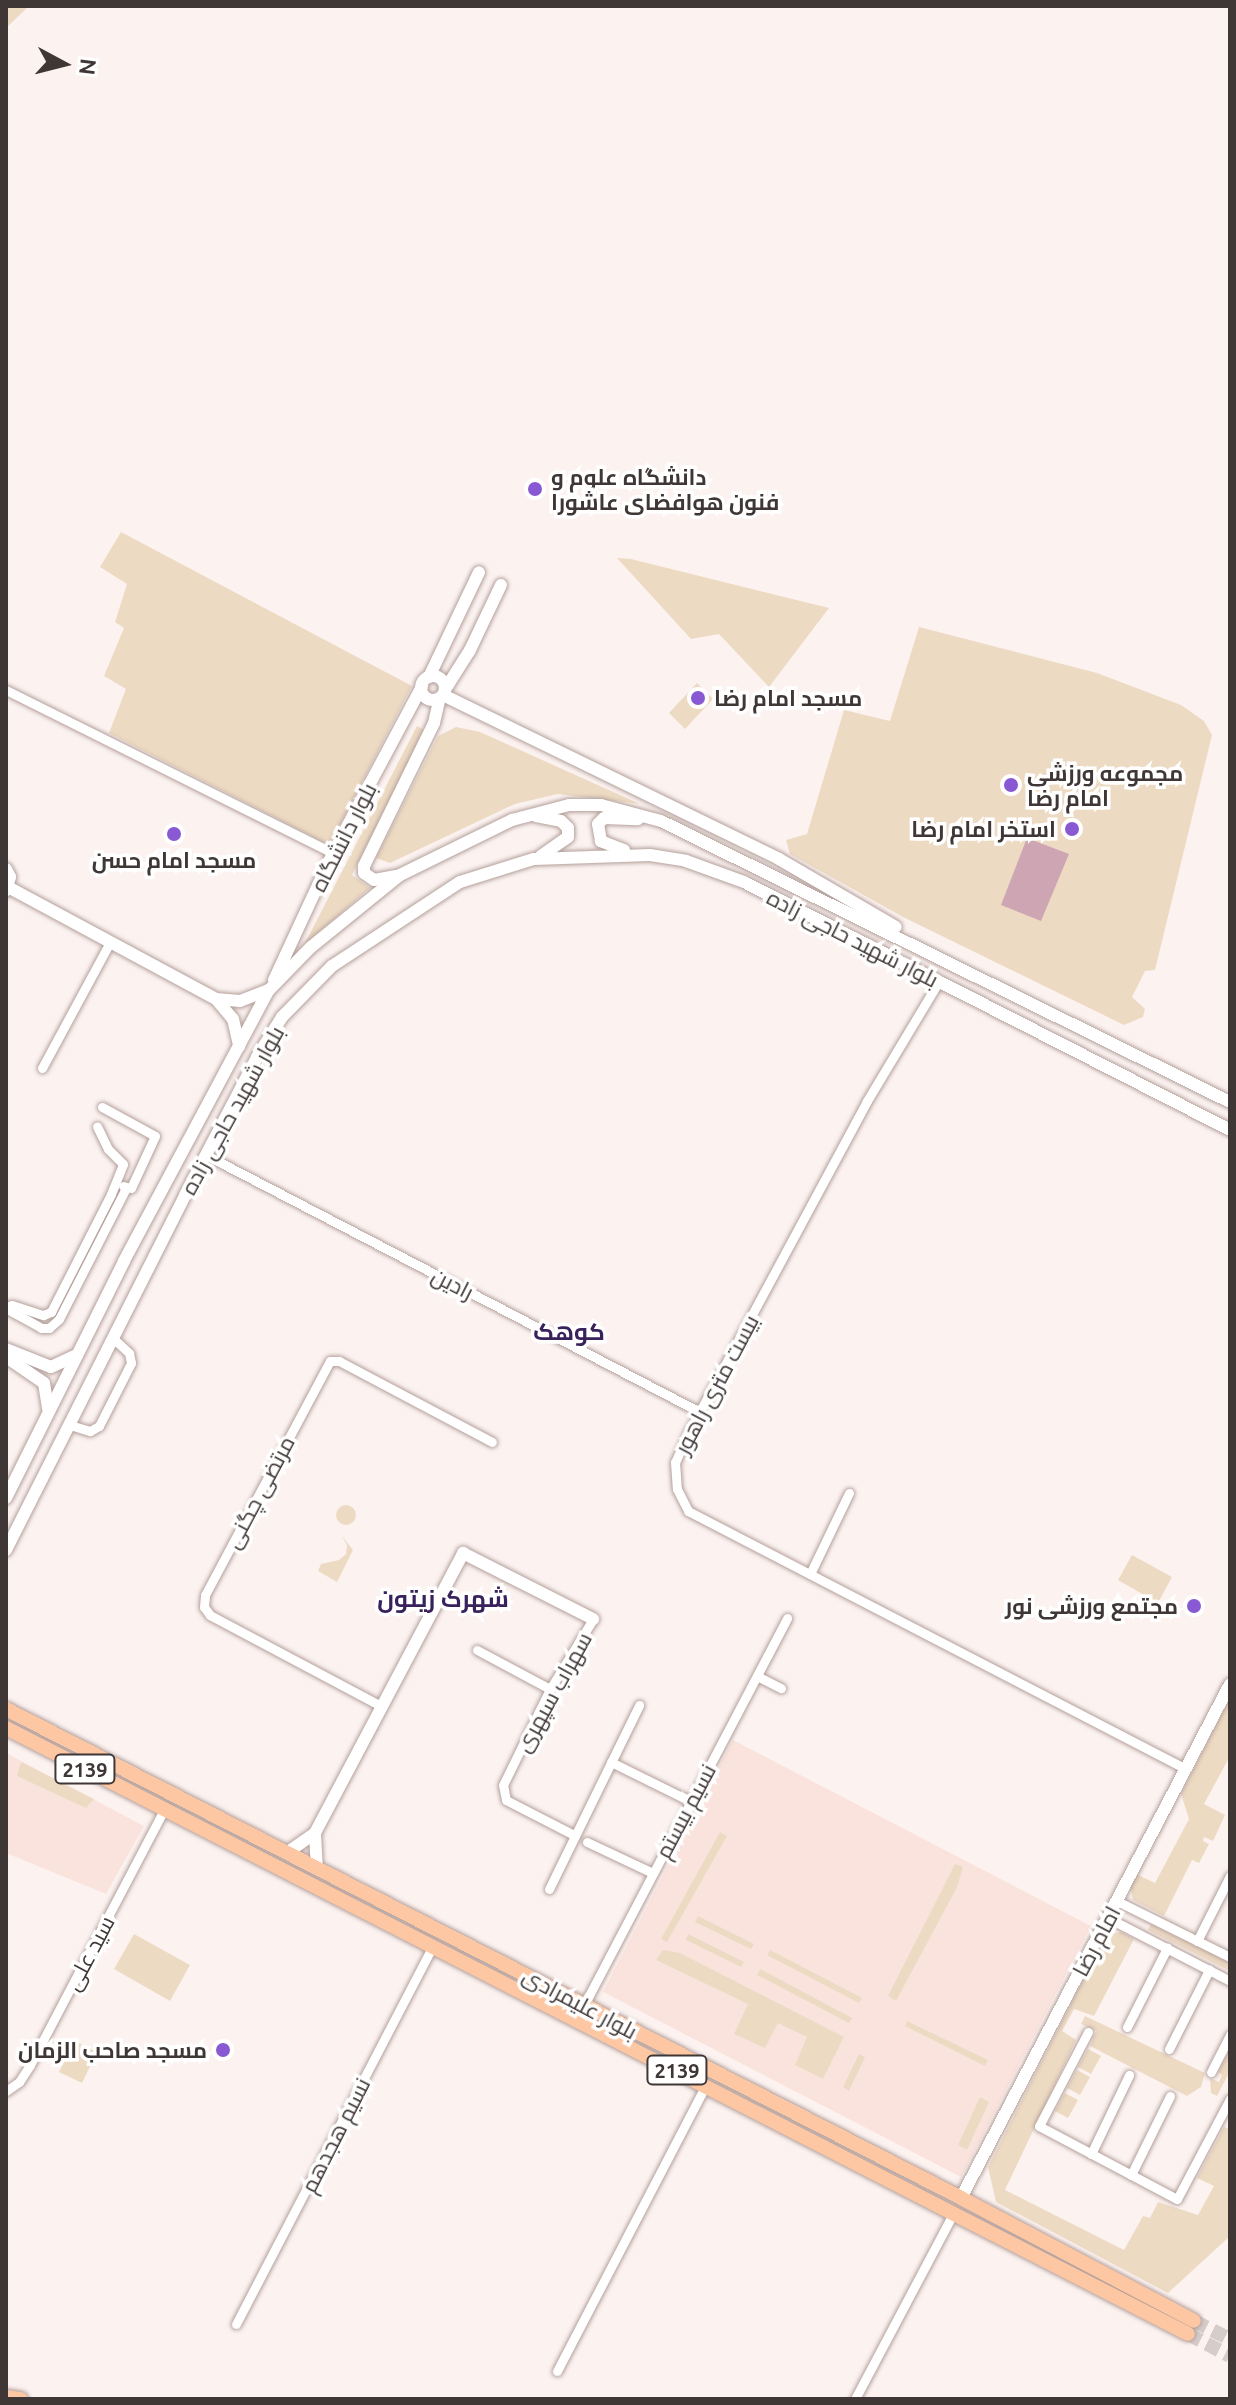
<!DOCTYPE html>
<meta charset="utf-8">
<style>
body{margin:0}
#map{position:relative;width:1236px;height:2405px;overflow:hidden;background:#fcf3f1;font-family:Ubuntu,Cairo,sans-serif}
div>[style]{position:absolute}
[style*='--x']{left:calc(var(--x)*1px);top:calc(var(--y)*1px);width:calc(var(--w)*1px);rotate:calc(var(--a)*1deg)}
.built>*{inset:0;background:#fbe3dd}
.green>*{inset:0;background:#eddac3}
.round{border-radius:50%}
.water>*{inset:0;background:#cea5b3}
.primary-tunnel>*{height:14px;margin-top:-7px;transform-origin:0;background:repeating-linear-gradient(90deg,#d6cdcb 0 14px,transparent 0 21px)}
.roads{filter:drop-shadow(0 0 2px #b4a09b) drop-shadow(0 0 2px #b4a09b)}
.street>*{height:9px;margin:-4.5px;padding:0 4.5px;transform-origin:4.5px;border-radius:4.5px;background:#fff}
.secondary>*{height:12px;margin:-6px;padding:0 6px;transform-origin:6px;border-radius:6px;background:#fff}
.secondary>.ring{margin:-6px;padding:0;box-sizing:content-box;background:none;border:12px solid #fff;border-radius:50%}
.primary>*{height:14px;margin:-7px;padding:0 7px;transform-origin:7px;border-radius:7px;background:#fec7a3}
.dots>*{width:22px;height:22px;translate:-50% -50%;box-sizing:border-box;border:4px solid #fff;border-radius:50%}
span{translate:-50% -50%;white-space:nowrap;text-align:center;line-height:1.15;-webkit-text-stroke:7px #fff;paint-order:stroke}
.shield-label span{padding:2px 6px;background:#fff;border:2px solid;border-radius:6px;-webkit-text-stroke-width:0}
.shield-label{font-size:20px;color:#3f3735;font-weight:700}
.poi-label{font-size:22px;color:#3f3735;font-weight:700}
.left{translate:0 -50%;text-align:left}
.right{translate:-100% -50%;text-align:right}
.street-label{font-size:22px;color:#3f3735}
.neighbourhood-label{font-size:24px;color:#39225c;font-weight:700}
.frame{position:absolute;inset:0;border:8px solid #3f3735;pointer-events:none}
.north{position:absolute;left:24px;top:24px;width:80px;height:80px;-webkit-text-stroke:6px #fff;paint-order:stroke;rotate:97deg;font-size:22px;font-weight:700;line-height:32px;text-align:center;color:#3f3735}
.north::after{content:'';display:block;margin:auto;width:28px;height:36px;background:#3f3735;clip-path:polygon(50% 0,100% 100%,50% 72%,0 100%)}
</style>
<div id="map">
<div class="built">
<i style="clip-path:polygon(733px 1740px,1091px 1926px,961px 2177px,603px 1992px)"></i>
<i style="clip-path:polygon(6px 1753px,144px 1826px,106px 1894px,6px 1853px)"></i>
</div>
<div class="green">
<i style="clip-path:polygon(6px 6px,29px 6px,6px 28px)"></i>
<i style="clip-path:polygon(121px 532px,412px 686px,329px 845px,109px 733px,126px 689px,104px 676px,124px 628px,115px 622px,127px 584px,100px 567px)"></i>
<i style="clip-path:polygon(617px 558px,631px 559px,829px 608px,769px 687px,719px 634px,691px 639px)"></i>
<i style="clip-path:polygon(919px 627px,1097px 673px,1181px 705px,1204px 721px,1212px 735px,1155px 970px,1145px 971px,1132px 997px,1145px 1009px,1143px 1017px,1124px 1025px,903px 917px,790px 854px,786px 840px,807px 834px,844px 710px,890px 721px)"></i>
<i style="clip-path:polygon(697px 683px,713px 699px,685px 729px,669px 713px)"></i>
<i style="clip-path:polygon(417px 726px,424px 730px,352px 875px,370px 888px,304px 945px)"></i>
<i style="clip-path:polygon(456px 727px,480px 732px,640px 804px,558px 794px,515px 804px,390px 863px,376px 858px,438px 736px)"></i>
<i class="round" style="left:336px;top:1505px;width:20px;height:20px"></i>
<i style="clip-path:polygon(341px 1535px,353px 1550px,337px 1582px,318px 1571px,321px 1564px,339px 1560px,346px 1554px,347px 1545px)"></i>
<i style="clip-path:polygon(1132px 1555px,1172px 1577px,1158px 1603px,1118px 1580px)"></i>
<i style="clip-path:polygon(1230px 1698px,1230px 1756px,1204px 1804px,1225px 1815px,1213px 1841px,1204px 1837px,1203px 1841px,1209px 1844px,1199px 1863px,1192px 1860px,1164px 1916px,1133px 1900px,1130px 1886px,1136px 1874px,1155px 1883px,1189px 1819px,1181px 1794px)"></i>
<i style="clip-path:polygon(21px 1762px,94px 1799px,86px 1808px,17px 1776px)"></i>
<i style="clip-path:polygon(720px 1832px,727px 1836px,667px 1942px,661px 1939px)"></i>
<i style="clip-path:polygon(955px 1864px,963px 1867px,957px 1887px,896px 2001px,888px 1996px)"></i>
<i style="clip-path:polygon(698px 1916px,754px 1944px,751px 1949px,695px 1922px)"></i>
<i style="clip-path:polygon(1151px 1924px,1230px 1963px,1230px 1971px,1148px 1930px)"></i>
<i style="clip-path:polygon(1121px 1932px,1134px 1939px,1094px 2016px,1074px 2009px,1062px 2031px,1076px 2040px,1005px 2190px,1124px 2250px,1143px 2216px,1150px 2218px,1158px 2202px,1198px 2215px,1214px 2186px,1197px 2178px,1224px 2127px,1230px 2129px,1230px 2236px,1168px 2293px,996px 2202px,988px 2167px,1106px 1935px)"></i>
<i style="clip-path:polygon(134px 1934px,190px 1965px,170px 2001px,114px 1969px)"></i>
<i style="clip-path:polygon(688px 1934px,744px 1962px,741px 1967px,686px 1940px)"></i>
<i style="clip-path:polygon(663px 1950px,680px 1953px,844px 2037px,823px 2079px,795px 2065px,807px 2037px,778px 2023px,765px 2048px,734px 2034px,748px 2004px,656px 1960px)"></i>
<i style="clip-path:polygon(770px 1950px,862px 1998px,859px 2003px,767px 1955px)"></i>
<i style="clip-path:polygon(760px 1969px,852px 2018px,849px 2023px,757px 1975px)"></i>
<i style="clip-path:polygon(1085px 2016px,1205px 2073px,1201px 2087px,1187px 2096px,1090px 2046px,1096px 2031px,1081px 2024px)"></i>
<i style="clip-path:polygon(907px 2021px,988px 2060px,985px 2066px,905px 2026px)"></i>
<i style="clip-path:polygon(75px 2041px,97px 2052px,82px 2083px,59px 2072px)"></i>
<i style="clip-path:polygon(1088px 2049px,1101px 2056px,1091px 2074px,1078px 2067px)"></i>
<i style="clip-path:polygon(1230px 2049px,1230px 2071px,1217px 2096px,1211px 2093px,1210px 2078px,1219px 2082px,1222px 2075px,1218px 2072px)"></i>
<i style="clip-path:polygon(859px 2054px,865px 2057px,849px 2091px,843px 2087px)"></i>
<i style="clip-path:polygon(1077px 2070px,1090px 2077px,1080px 2095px,1067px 2088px)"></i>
<i style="clip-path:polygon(1065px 2093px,1078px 2100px,1068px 2118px,1055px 2111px)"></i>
<i style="clip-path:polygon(980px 2097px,989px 2102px,967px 2150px,958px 2145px)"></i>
</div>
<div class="water">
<i style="clip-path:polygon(1027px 838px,1069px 854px,1041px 921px,1001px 905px)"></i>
</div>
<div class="primary-tunnel">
<i style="--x:1194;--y:2321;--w:40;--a:26.6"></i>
<i style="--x:1188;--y:2334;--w:47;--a:27.6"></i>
</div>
<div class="roads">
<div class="street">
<i style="--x:6;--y:690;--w:365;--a:26.5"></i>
<i style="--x:939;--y:981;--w:140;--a:121"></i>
<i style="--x:867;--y:1101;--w:375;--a:118.3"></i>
<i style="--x:689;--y:1431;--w:34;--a:114"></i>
<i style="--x:675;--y:1462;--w:27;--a:86"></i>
<i style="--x:677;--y:1489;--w:25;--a:63"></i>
<i style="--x:688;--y:1511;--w:561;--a:27.39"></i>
<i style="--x:42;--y:1068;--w:143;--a:-61.6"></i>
<i style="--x:102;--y:1107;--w:60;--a:28.7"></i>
<i style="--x:155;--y:1136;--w:57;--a:114.8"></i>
<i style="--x:131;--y:1188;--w:8;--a:-166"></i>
<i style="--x:206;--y:1155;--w:557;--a:27.49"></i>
<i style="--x:6;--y:1307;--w:6;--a:-18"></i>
<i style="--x:12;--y:1305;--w:33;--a:18"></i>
<i style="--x:43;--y:1315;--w:9;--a:-21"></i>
<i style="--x:51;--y:1312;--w:132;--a:-63"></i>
<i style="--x:111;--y:1194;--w:32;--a:-68"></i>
<i style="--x:123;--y:1164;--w:21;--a:-135"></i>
<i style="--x:108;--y:1149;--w:25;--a:-116"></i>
<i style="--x:9;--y:1310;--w:37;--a:29"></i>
<i style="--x:41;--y:1328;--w:8;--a:0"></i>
<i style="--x:49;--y:1328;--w:13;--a:-42"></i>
<i style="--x:59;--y:1319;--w:147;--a:-62.9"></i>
<i style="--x:70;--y:1425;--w:21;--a:17"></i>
<i style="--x:90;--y:1431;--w:10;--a:-29"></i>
<i style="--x:99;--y:1426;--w:71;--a:-63.1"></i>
<i style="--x:131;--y:1363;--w:10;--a:-101"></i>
<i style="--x:129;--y:1353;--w:21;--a:-137"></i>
<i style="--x:810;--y:1574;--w:90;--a:-64.3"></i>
<i style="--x:477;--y:1650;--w:83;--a:28.1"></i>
<i style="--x:757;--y:1676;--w:27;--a:27"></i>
<i style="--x:381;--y:1706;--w:194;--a:-152"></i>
<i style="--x:210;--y:1615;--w:10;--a:-127"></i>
<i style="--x:204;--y:1607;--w:12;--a:-85"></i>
<i style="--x:205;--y:1595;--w:265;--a:-61.9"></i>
<i style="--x:330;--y:1361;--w:9;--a:0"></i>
<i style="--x:339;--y:1361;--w:173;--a:27.9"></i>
<i style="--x:611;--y:1762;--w:88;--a:26.3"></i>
<i style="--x:574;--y:1835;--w:76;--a:-152.8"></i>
<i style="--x:506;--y:1800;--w:15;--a:-101"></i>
<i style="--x:503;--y:1785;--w:107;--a:-63.9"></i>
<i style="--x:550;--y:1689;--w:82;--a:-58.4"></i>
<i style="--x:587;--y:1842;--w:73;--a:25.2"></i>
<i style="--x:549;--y:1889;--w:205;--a:-63.9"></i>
<i style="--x:1117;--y:1901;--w:126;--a:26.4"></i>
<i style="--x:1108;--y:1918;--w:137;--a:27.3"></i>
<i style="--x:1197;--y:1941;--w:73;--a:-63.1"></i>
<i style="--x:584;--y:2005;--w:437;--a:-62.3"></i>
<i style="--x:1127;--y:2027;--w:89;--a:-63.1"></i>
<i style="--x:1088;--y:2032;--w:106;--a:117.5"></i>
<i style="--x:1039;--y:2126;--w:156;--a:27.9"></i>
<i style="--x:1177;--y:2199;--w:113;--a:-62.1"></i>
<i style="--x:1169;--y:2049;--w:89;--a:-63.1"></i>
<i style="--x:1211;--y:2072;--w:42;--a:-62.8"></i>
<i style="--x:6;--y:2091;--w:16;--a:-35"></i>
<i style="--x:19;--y:2082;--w:20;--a:-57"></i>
<i style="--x:30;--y:2065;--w:288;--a:-62.3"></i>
<i style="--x:1091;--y:2154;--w:88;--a:-64.3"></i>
<i style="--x:1131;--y:2175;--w:88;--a:-63.7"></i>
<i style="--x:236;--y:2324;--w:427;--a:-62.5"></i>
<i style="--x:557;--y:2371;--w:322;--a:-62.5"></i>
<i style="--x:855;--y:2399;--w:212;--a:-62.1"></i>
</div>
<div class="secondary">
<i class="ring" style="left:421px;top:676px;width:12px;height:12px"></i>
<i style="--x:429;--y:677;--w:116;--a:-64.5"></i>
<i style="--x:446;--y:688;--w:45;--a:-57.7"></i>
<i style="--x:470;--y:650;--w:72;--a:-64.5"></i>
<i style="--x:443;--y:695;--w:374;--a:26"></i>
<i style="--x:779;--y:859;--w:135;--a:30.2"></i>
<i style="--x:536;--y:816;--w:25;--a:11"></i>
<i style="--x:561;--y:821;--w:10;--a:45"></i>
<i style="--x:568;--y:828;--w:9;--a:90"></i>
<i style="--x:568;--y:837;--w:33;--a:145"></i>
<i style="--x:624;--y:850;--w:25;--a:-159"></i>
<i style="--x:601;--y:841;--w:17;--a:-100"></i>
<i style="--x:598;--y:824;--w:8;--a:-45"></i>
<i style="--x:604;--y:818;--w:34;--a:2"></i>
<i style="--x:6;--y:869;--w:9;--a:63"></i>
<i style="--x:10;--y:877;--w:14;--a:107"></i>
<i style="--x:396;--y:876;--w:22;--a:170"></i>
<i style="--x:374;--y:880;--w:12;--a:-145"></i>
<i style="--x:364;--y:873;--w:7;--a:-90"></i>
<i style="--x:364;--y:866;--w:159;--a:-63.9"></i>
<i style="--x:434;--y:723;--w:26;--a:-77"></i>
<i style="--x:8;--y:887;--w:236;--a:28.3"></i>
<i style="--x:216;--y:999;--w:26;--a:50"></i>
<i style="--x:233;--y:1019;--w:28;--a:77"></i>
<i style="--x:274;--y:980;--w:140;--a:-65.1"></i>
<i style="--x:333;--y:853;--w:189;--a:-61.9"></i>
<i style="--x:216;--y:999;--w:24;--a:5"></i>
<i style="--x:240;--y:1001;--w:31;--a:-21"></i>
<i style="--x:6;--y:1349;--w:48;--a:21.8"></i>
<i style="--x:51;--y:1367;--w:29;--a:-25"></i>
<i style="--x:9;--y:1359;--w:42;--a:34.4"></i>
<i style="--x:44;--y:1383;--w:26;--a:81"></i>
<i style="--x:6;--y:1498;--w:265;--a:-63.5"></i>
<i style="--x:124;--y:1261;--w:307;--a:-61.9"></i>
<i style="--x:269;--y:990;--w:60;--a:-45.7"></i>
<i style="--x:311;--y:947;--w:114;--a:-39"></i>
<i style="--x:400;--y:875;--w:125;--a:-26.2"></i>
<i style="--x:512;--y:820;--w:59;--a:-14.7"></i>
<i style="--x:569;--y:805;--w:32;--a:0"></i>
<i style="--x:601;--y:805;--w:62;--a:14.9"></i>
<i style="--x:661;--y:821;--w:635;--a:26.28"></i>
<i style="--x:6;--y:1550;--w:398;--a:-63.2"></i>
<i style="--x:185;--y:1195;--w:156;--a:-62.4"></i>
<i style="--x:257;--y:1057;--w:47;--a:-58"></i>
<i style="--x:282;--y:1017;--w:71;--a:-45.6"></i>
<i style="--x:332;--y:966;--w:153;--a:-33.3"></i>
<i style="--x:460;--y:882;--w:77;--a:-17.3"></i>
<i style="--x:534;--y:859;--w:116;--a:-2"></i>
<i style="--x:650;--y:855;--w:36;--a:9"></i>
<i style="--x:686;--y:861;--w:62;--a:19.9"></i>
<i style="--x:744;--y:882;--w:546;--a:27.03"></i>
<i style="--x:315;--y:1833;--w:33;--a:87"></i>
<i style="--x:288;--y:1852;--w:33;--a:-35"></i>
<i style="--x:315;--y:1833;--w:317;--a:-62.1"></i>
<i style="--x:463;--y:1553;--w:146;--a:26.9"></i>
<i style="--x:961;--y:2198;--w:580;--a:-62.37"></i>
</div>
<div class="primary">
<i style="--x:6;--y:1709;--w:1073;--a:27.11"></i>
<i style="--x:961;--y:2198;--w:263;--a:27.8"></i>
<i style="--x:6;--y:1728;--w:1328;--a:27.14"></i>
<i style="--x:6;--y:2397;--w:15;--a:8"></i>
</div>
</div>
<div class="dots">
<i style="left:535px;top:489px;background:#8859d2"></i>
<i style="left:698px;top:698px;background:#8859d2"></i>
<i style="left:1011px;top:785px;background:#8859d2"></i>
<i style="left:1072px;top:829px;background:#8859d2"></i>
<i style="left:174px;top:834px;background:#8859d2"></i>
<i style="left:1194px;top:1606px;background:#8859d2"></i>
<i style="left:223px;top:2050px;background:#8859d2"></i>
</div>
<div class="shield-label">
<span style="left:85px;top:1769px">2139</span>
<span style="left:677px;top:2070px">2139</span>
</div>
<div class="poi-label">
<span class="left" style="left:551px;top:489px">دانشگاه علوم و<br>فنون هوافضای عاشورا</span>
<span class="left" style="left:714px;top:698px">مسجد امام رضا</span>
<span class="left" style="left:1027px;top:785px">مجموعه ورزشی<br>امام رضا</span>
<span class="right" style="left:1056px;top:829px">استخر امام رضا</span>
<span style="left:174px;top:860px">مسجد امام حسن</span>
<span class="right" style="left:1178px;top:1606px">مجتمع ورزشی نور</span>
<span class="right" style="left:207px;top:2050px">مسجد صاحب الزمان</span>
</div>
<div class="street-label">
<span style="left:343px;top:837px;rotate:-63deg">بلوار دانشگاه</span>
<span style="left:853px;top:938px;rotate:27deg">بلوار شهید حاجی زاده</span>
<span style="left:232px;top:1110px;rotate:-61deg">بلوار شهید حاجی زاده</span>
<span style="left:453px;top:1283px;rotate:27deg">رادین</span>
<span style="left:716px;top:1384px;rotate:-62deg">بیست متری راهور</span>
<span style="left:259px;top:1492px;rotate:-62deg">مرتضی چگنی</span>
<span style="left:553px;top:1692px;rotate:-61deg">سهراب سپهری</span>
<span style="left:685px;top:1811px;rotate:-62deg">نسیم بیستم</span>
<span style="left:1096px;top:1941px;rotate:-62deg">امام رضا</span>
<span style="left:89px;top:1953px;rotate:-62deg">سید علی</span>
<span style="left:580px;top:2003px;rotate:28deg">بلوار علیمرادی</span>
<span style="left:335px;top:2135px;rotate:-63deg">نسیم هجدهم</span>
</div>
<div class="neighbourhood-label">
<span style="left:569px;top:1332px">کوهک</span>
<span style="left:443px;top:1599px">شهرک زیتون</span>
</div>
<div class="frame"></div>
<div class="north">N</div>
</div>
